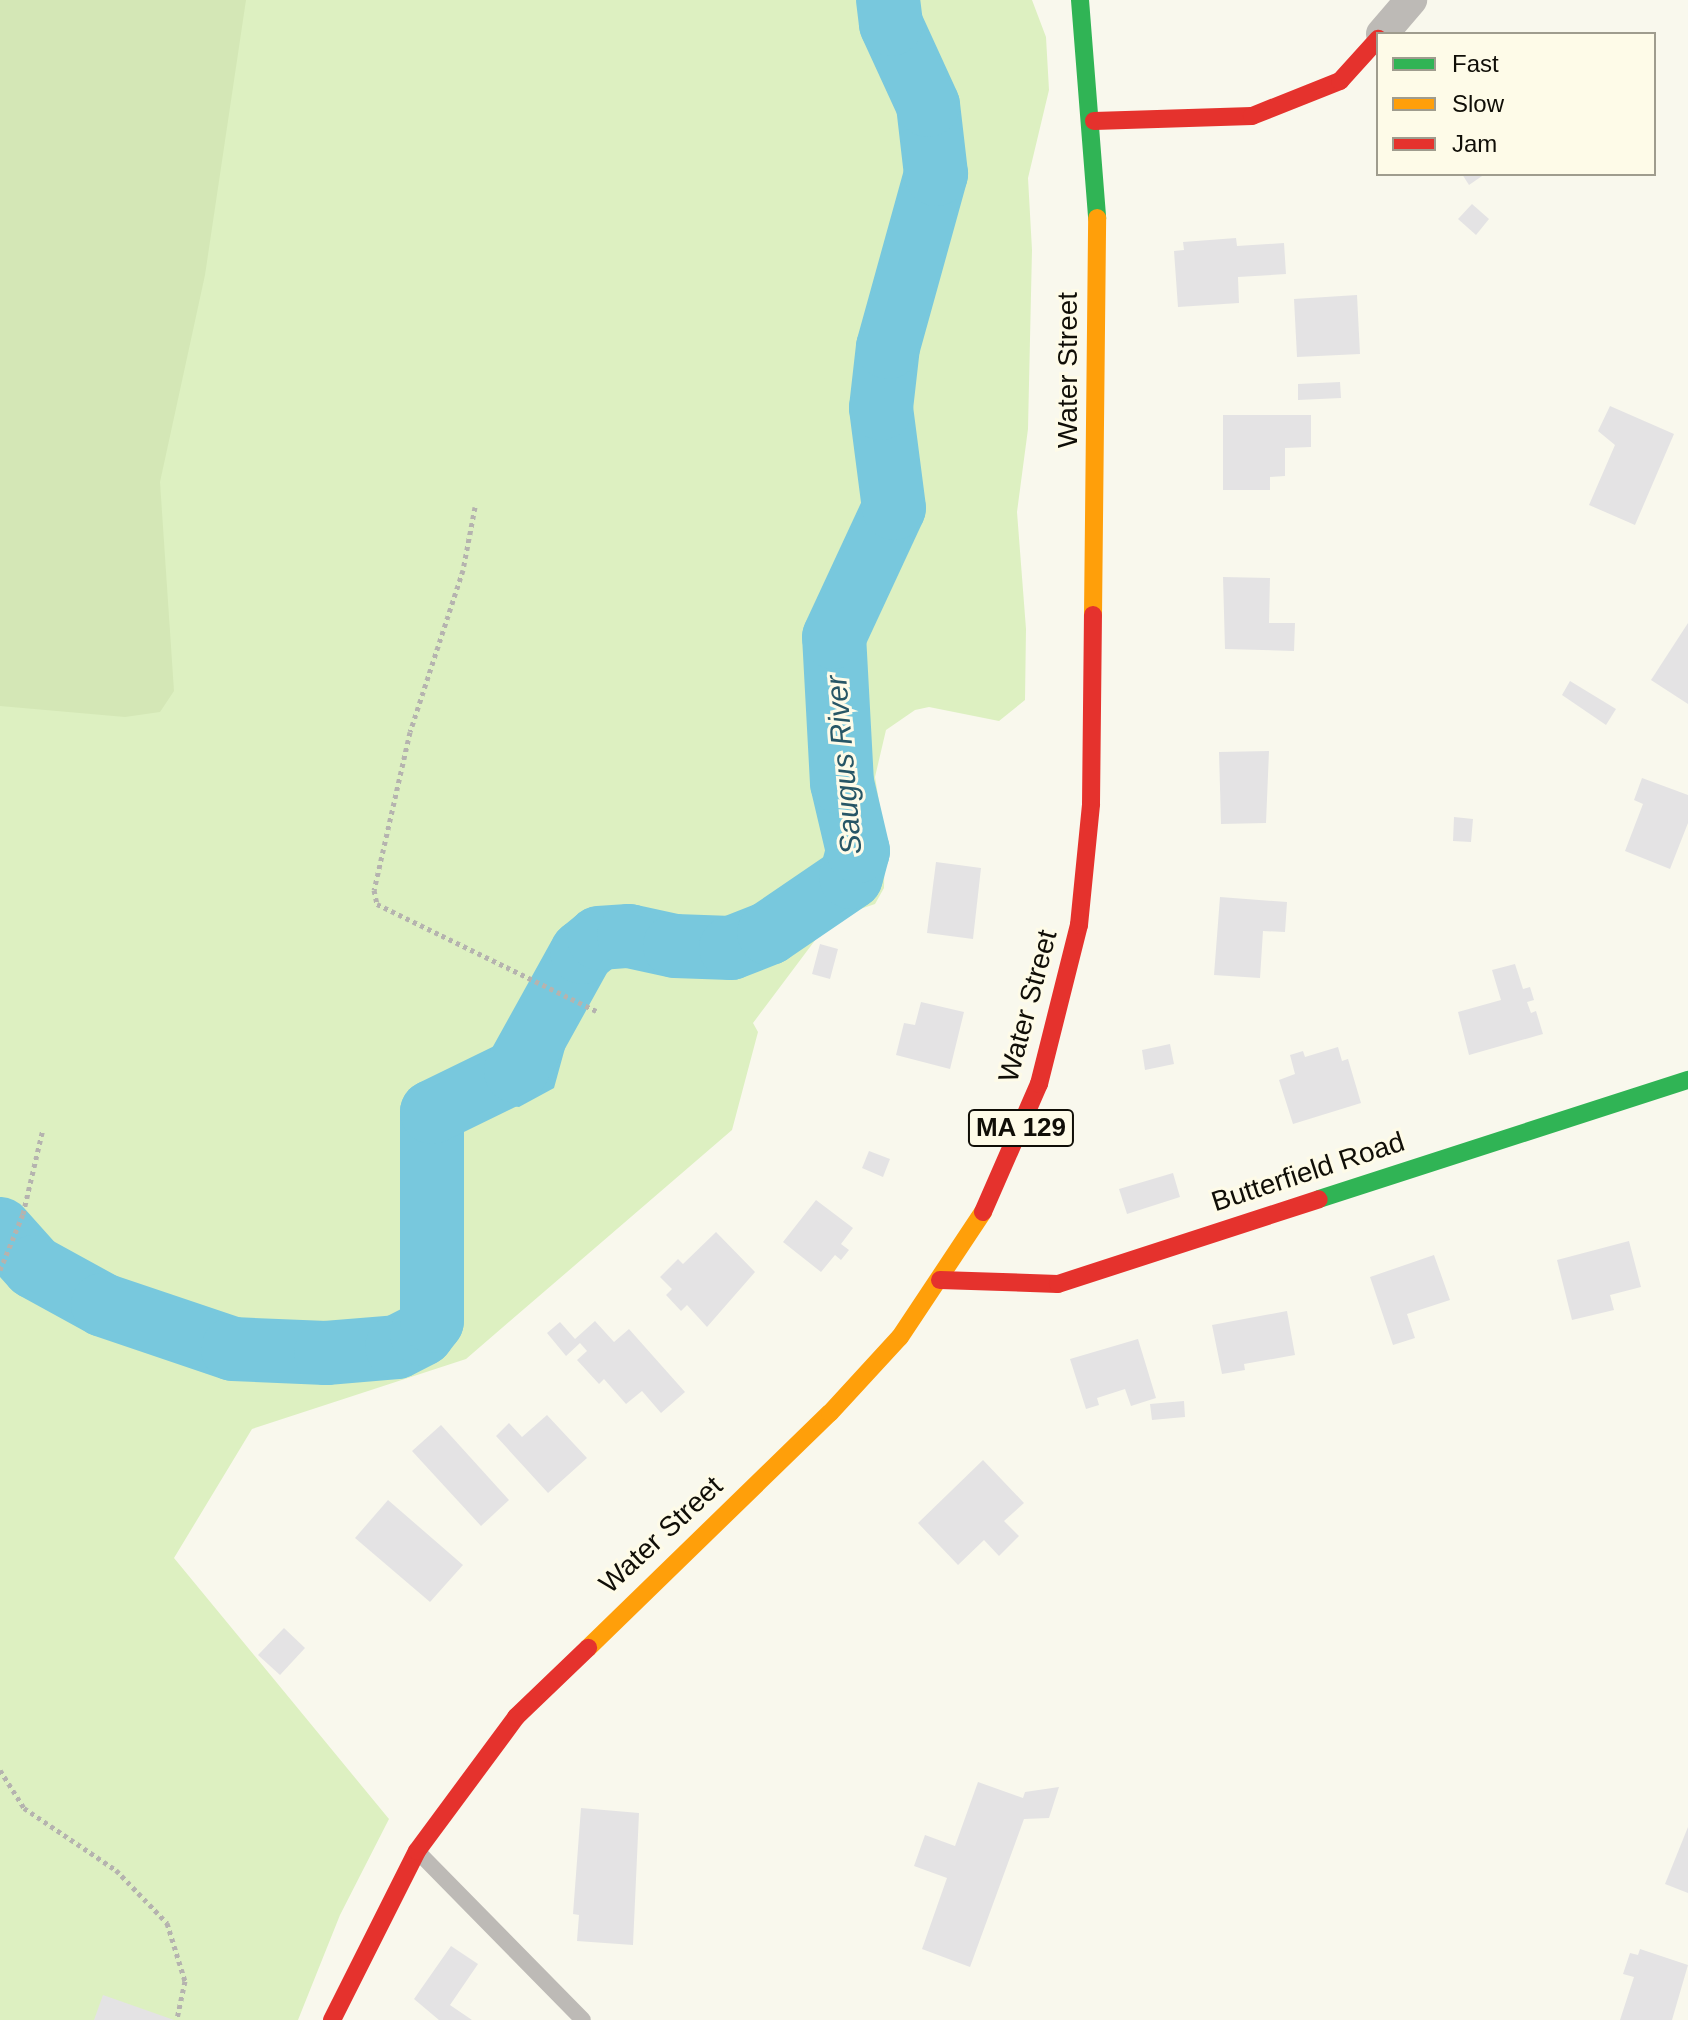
<!DOCTYPE html>
<style>
body{margin:0}
#map{position:relative;width:1688px;height:2020px;overflow:hidden;background:#f9f8ed;font-family:Helvetica,sans-serif}
div>[style]{position:absolute}
[style*='--x']{left:calc(var(--x)*1px);top:calc(var(--y)*1px);width:calc(var(--w)*1px);rotate:calc(var(--a)*1deg)}
.green>*{inset:0;background:#ddf0c1}
.forest>*{inset:0;background:#d4e7b6}
.water>*{inset:0;background:#78c8dd}
.river>*{height:64px;margin:-32px;padding:0 32px;transform-origin:32px;border-radius:32px;background:#78c8dd}
.building>*{inset:0;background:#e4e3e4}
.path>*{height:5px;margin-top:-2.5px;transform-origin:0;background:repeating-linear-gradient(90deg,#b5b3af 0 4px,transparent 0 8px)}
.lane>*{height:16px;margin:-8px;padding:0 8px;transform-origin:8px;border-radius:8px;background:#bdbab6}
.street>*{height:32px;margin:-16px;padding:0 16px;transform-origin:16px;border-radius:16px;background:#bdbab6}
.fast>*{height:18px;margin:-9px;padding:0 9px;transform-origin:9px;border-radius:9px;background:#30b455}
.slow>*{height:18px;margin:-9px;padding:0 9px;transform-origin:9px;border-radius:9px;background:#ff9f0a}
.jam>*{height:18px;margin:-9px;padding:0 9px;transform-origin:9px;border-radius:9px;background:#e5322d}
span{translate:-50% -50%;white-space:nowrap;text-align:center;line-height:1.15;-webkit-text-stroke:6px #fefbe8;paint-order:stroke}
.shield-label span{padding:2px 6px;background:#fefbe8;border:2px solid;border-radius:6px;-webkit-text-stroke-width:0}
.shield-label{font-size:26px;color:#100e07;font-weight:700}
.street-label{font-size:28px;color:#100e07}
.water-label{font-size:30px;color:#275666;font-style:italic}
.legend{position:absolute;left:1376px;top:32px;width:280px;height:144px;box-sizing:border-box;background:#fefbe8;border:2px solid #9f9c8e;margin:0;padding:10px 14px;list-style:none;font-size:24px;color:#100e07}
.legend li{display:flex;align-items:center;gap:16px;height:40px}
.legend b{width:40px;border:2px solid #9f9c8e}
</style>
<div id="map">
<div class="green">
<i style="clip-path:polygon(0 0,1032px 0,1046px 37px,1049px 90px,1028px 178px,1032px 250px,1028px 429px,1017px 512px,1026px 629px,1025px 700px,999px 721px,929px 707px,915px 710px,886px 730px,875px 777px,885px 838px,884px 888px,875px 904px,831px 919px,753px 1023px,758px 1032px,732px 1130px,466px 1359px,252px 1429px,174px 1558px,389px 1819px,340px 1915px,298px 2020px,0 2020px)"></i>
</div>
<div class="forest">
<i style="clip-path:polygon(0 0,246px 0,205px 275px,160px 482px,174px 691px,160px 712px,125px 717px,0 706px)"></i>
</div>
<div class="water">
<i style="clip-path:polygon(599px 938px,568px 1008px,570px 1030px,554px 1088px,519px 1107px,455px 1098px,478px 1081px,541px 996px,562px 956px)"></i>
</div>
<div class="river">
<i style="--x:0;--y:1229;--w:51;--a:48.2"></i>
<i style="--x:34;--y:1267;--w:79;--a:28.8"></i>
<i style="--x:103;--y:1305;--w:137;--a:18.7"></i>
<i style="--x:233;--y:1349;--w:93;--a:2.5"></i>
<i style="--x:326;--y:1353;--w:71;--a:-4.8"></i>
<i style="--x:397;--y:1347;--w:28;--a:-27"></i>
<i style="--x:422;--y:1334;--w:16;--a:-52"></i>
<i style="--x:432;--y:1321;--w:209;--a:-90"></i>
<i style="--x:432;--y:1112;--w:93;--a:-26"></i>
<i style="--x:516;--y:1071;--w:136;--a:-61"></i>
<i style="--x:582;--y:952;--w:22;--a:-39"></i>
<i style="--x:599;--y:938;--w:30;--a:-4"></i>
<i style="--x:629;--y:936;--w:47;--a:12.3"></i>
<i style="--x:675;--y:946;--w:56;--a:2"></i>
<i style="--x:731;--y:948;--w:41;--a:-21.5"></i>
<i style="--x:769;--y:933;--w:99;--a:-34.3"></i>
<i style="--x:851;--y:877;--w:27;--a:-75"></i>
<i style="--x:858;--y:851;--w:70;--a:-103.2"></i>
<i style="--x:842;--y:783;--w:146;--a:-93.1"></i>
<i style="--x:834;--y:637;--w:142;--a:-65.1"></i>
<i style="--x:894;--y:508;--w:101;--a:-97.4"></i>
<i style="--x:881;--y:408;--w:61;--a:-83.5"></i>
<i style="--x:888;--y:347;--w:180;--a:-74.5"></i>
<i style="--x:936;--y:174;--w:69;--a:-96.6"></i>
<i style="--x:928;--y:105;--w:89;--a:-114.6"></i>
<i style="--x:891;--y:24;--w:24;--a:-97"></i>
</div>
<div class="building">
<i style="clip-path:polygon(1462px 174px,1485px 174px,1469px 185px)"></i>
<i style="clip-path:polygon(1472px 204px,1489px 219px,1476px 235px,1458px 219px)"></i>
<i style="clip-path:polygon(1236px 238px,1237px 246px,1284px 243px,1286px 274px,1238px 277px,1239px 303px,1178px 307px,1174px 251px,1184px 250px,1183px 242px)"></i>
<i style="clip-path:polygon(1357px 295px,1360px 354px,1297px 357px,1294px 299px)"></i>
<i style="clip-path:polygon(1340px 382px,1341px 398px,1298px 400px,1298px 384px)"></i>
<i style="clip-path:polygon(1610px 406px,1674px 434px,1635px 525px,1589px 505px,1615px 445px,1598px 431px)"></i>
<i style="clip-path:polygon(1223px 415px,1311px 415px,1311px 447px,1285px 448px,1285px 476px,1270px 477px,1270px 490px,1223px 490px)"></i>
<i style="clip-path:polygon(1223px 577px,1270px 578px,1269px 623px,1295px 623px,1294px 651px,1225px 649px)"></i>
<i style="clip-path:polygon(1688px 623px,1688px 704px,1651px 680px)"></i>
<i style="clip-path:polygon(1570px 681px,1616px 709px,1606px 725px,1562px 695px)"></i>
<i style="clip-path:polygon(1269px 751px,1266px 823px,1221px 824px,1219px 752px)"></i>
<i style="clip-path:polygon(1642px 778px,1688px 795px,1688px 823px,1670px 869px,1625px 851px,1643px 804px,1634px 800px)"></i>
<i style="clip-path:polygon(1454px 817px,1473px 819px,1471px 842px,1453px 841px)"></i>
<i style="clip-path:polygon(936px 862px,981px 868px,973px 939px,927px 933px)"></i>
<i style="clip-path:polygon(1220px 897px,1287px 902px,1285px 932px,1263px 931px,1260px 978px,1214px 975px)"></i>
<i style="clip-path:polygon(820px 944px,838px 949px,830px 979px,812px 974px)"></i>
<i style="clip-path:polygon(1515px 964px,1523px 989px,1530px 987px,1534px 1000px,1527px 1002px,1531px 1013px,1536px 1011px,1543px 1034px,1469px 1055px,1458px 1012px,1501px 1000px,1492px 970px)"></i>
<i style="clip-path:polygon(921px 1002px,964px 1012px,950px 1069px,896px 1055px,904px 1023px,915px 1025px)"></i>
<i style="clip-path:polygon(1170px 1044px,1174px 1064px,1145px 1070px,1142px 1050px)"></i>
<i style="clip-path:polygon(1338px 1047px,1342px 1061px,1348px 1059px,1361px 1103px,1293px 1124px,1279px 1080px,1295px 1074px,1290px 1055px,1303px 1051px,1305px 1057px)"></i>
<i style="clip-path:polygon(869px 1151px,890px 1159px,883px 1177px,862px 1168px)"></i>
<i style="clip-path:polygon(1173px 1173px,1180px 1197px,1127px 1214px,1119px 1189px)"></i>
<i style="clip-path:polygon(816px 1200px,853px 1228px,841px 1244px,849px 1250px,841px 1260px,835px 1255px,821px 1272px,783px 1242px)"></i>
<i style="clip-path:polygon(716px 1232px,755px 1272px,707px 1327px,687px 1305px,681px 1311px,666px 1295px,672px 1289px,660px 1277px,678px 1259px,683px 1264px)"></i>
<i style="clip-path:polygon(1629px 1241px,1641px 1287px,1610px 1295px,1614px 1310px,1572px 1320px,1557px 1260px)"></i>
<i style="clip-path:polygon(1434px 1255px,1450px 1300px,1407px 1314px,1415px 1338px,1393px 1345px,1370px 1277px)"></i>
<i style="clip-path:polygon(1287px 1311px,1295px 1355px,1244px 1364px,1245px 1370px,1222px 1374px,1212px 1325px)"></i>
<i style="clip-path:polygon(595px 1321px,614px 1342px,629px 1329px,685px 1392px,661px 1413px,642px 1391px,626px 1404px,604px 1379px,599px 1384px,577px 1360px,587px 1351px,580px 1343px,566px 1356px,547px 1333px,560px 1322px,575px 1339px)"></i>
<i style="clip-path:polygon(1138px 1339px,1156px 1398px,1131px 1406px,1125px 1389px,1097px 1398px,1099px 1405px,1086px 1409px,1070px 1359px)"></i>
<i style="clip-path:polygon(1184px 1401px,1185px 1417px,1152px 1420px,1150px 1404px)"></i>
<i style="clip-path:polygon(547px 1415px,587px 1458px,548px 1493px,496px 1436px,509px 1423px,522px 1437px)"></i>
<i style="clip-path:polygon(441px 1425px,509px 1500px,481px 1526px,412px 1451px)"></i>
<i style="clip-path:polygon(983px 1460px,1024px 1503px,1004px 1521px,1019px 1536px,999px 1556px,984px 1540px,958px 1565px,918px 1523px)"></i>
<i style="clip-path:polygon(388px 1500px,463px 1565px,430px 1602px,355px 1538px)"></i>
<i style="clip-path:polygon(284px 1628px,305px 1648px,280px 1675px,258px 1655px)"></i>
<i style="clip-path:polygon(978px 1782px,1023px 1798px,1025px 1792px,1059px 1787px,1049px 1818px,1024px 1819px,970px 1967px,922px 1949px,947px 1878px,914px 1866px,925px 1835px,955px 1846px)"></i>
<i style="clip-path:polygon(581px 1808px,639px 1813px,633px 1945px,577px 1941px,579px 1915px,573px 1914px)"></i>
<i style="clip-path:polygon(1688px 1827px,1688px 1893px,1665px 1884px)"></i>
<i style="clip-path:polygon(451px 1946px,478px 1964px,450px 2005px,472px 2020px,439px 2020px,414px 1999px)"></i>
<i style="clip-path:polygon(1640px 1949px,1688px 1965px,1672px 2020px,1620px 2020px,1634px 1977px,1623px 1974px,1630px 1953px,1638px 1955px)"></i>
<i style="clip-path:polygon(103px 1995px,174px 2020px,94px 2020px)"></i>
</div>
<div class="path">
<i style="--x:475;--y:507;--w:64;--a:100.8"></i>
<i style="--x:463;--y:570;--w:170;--a:108.1"></i>
<i style="--x:410;--y:732;--w:162;--a:102.8"></i>
<i style="--x:374;--y:890;--w:14;--a:78"></i>
<i style="--x:377;--y:904;--w:244;--a:26"></i>
<i style="--x:0;--y:1270;--w:61;--a:-67.7"></i>
<i style="--x:23;--y:1214;--w:87;--a:-76.8"></i>
<i style="--x:0;--y:1770;--w:45;--a:57.7"></i>
<i style="--x:24;--y:1808;--w:111;--a:34"></i>
<i style="--x:116;--y:1870;--w:74;--a:46.1"></i>
<i style="--x:167;--y:1923;--w:61;--a:72.8"></i>
<i style="--x:185;--y:1981;--w:40;--a:102"></i>
</div>
<div class="lane">
<i style="--x:418;--y:1852;--w:235;--a:45.5"></i>
</div>
<div class="street">
<i style="--x:1382;--y:34;--w:45;--a:-49.5"></i>
</div>
<div class="fast">
<i style="--x:1080;--y:0;--w:219;--a:85.5"></i>
<i style="--x:1319;--y:1199;--w:388;--a:-17.9"></i>
</div>
<div class="slow">
<i style="--x:1093;--y:615;--w:397;--a:-89.4"></i>
<i style="--x:588;--y:1648;--w:337;--a:-44.2"></i>
<i style="--x:830;--y:1413;--w:103;--a:-47.4"></i>
<i style="--x:900;--y:1337;--w:150;--a:-56.4"></i>
</div>
<div class="jam">
<i style="--x:1094;--y:121;--w:158;--a:-1.8"></i>
<i style="--x:1252;--y:116;--w:95;--a:-21.7"></i>
<i style="--x:1340;--y:81;--w:57;--a:-47.9"></i>
<i style="--x:983;--y:1212;--w:140;--a:-66.4"></i>
<i style="--x:1039;--y:1084;--w:164;--a:-75.9"></i>
<i style="--x:1079;--y:925;--w:122;--a:-84.3"></i>
<i style="--x:1091;--y:804;--w:189;--a:-89.4"></i>
<i style="--x:940;--y:1280;--w:118;--a:1.9"></i>
<i style="--x:1058;--y:1284;--w:274;--a:-18"></i>
<i style="--x:332;--y:2020;--w:189;--a:-63.3"></i>
<i style="--x:417;--y:1851;--w:167;--a:-53.5"></i>
<i style="--x:516;--y:1717;--w:100;--a:-43.8"></i>
</div>
<div class="shield-label">
<span style="left:1021px;top:1128px">MA 129</span>
</div>
<div class="street-label">
<span style="left:1068px;top:370px;rotate:-90deg">Water Street</span>
<span style="left:1028px;top:1006px;rotate:-75deg">Water Street</span>
<span style="left:1308px;top:1172px;rotate:-18deg">Butterfield Road</span>
<span style="left:661px;top:1535px;rotate:-43deg">Water Street</span>
</div>
<div class="water-label">
<span style="left:844px;top:765px;rotate:-95deg">Saugus River</span>
</div>
<ul class="legend">
<li><b style="height:10px;background:#30b455"></b>Fast</li>
<li><b style="height:10px;background:#ff9f0a"></b>Slow</li>
<li><b style="height:10px;background:#e5322d"></b>Jam</li>
</ul>
</div>
